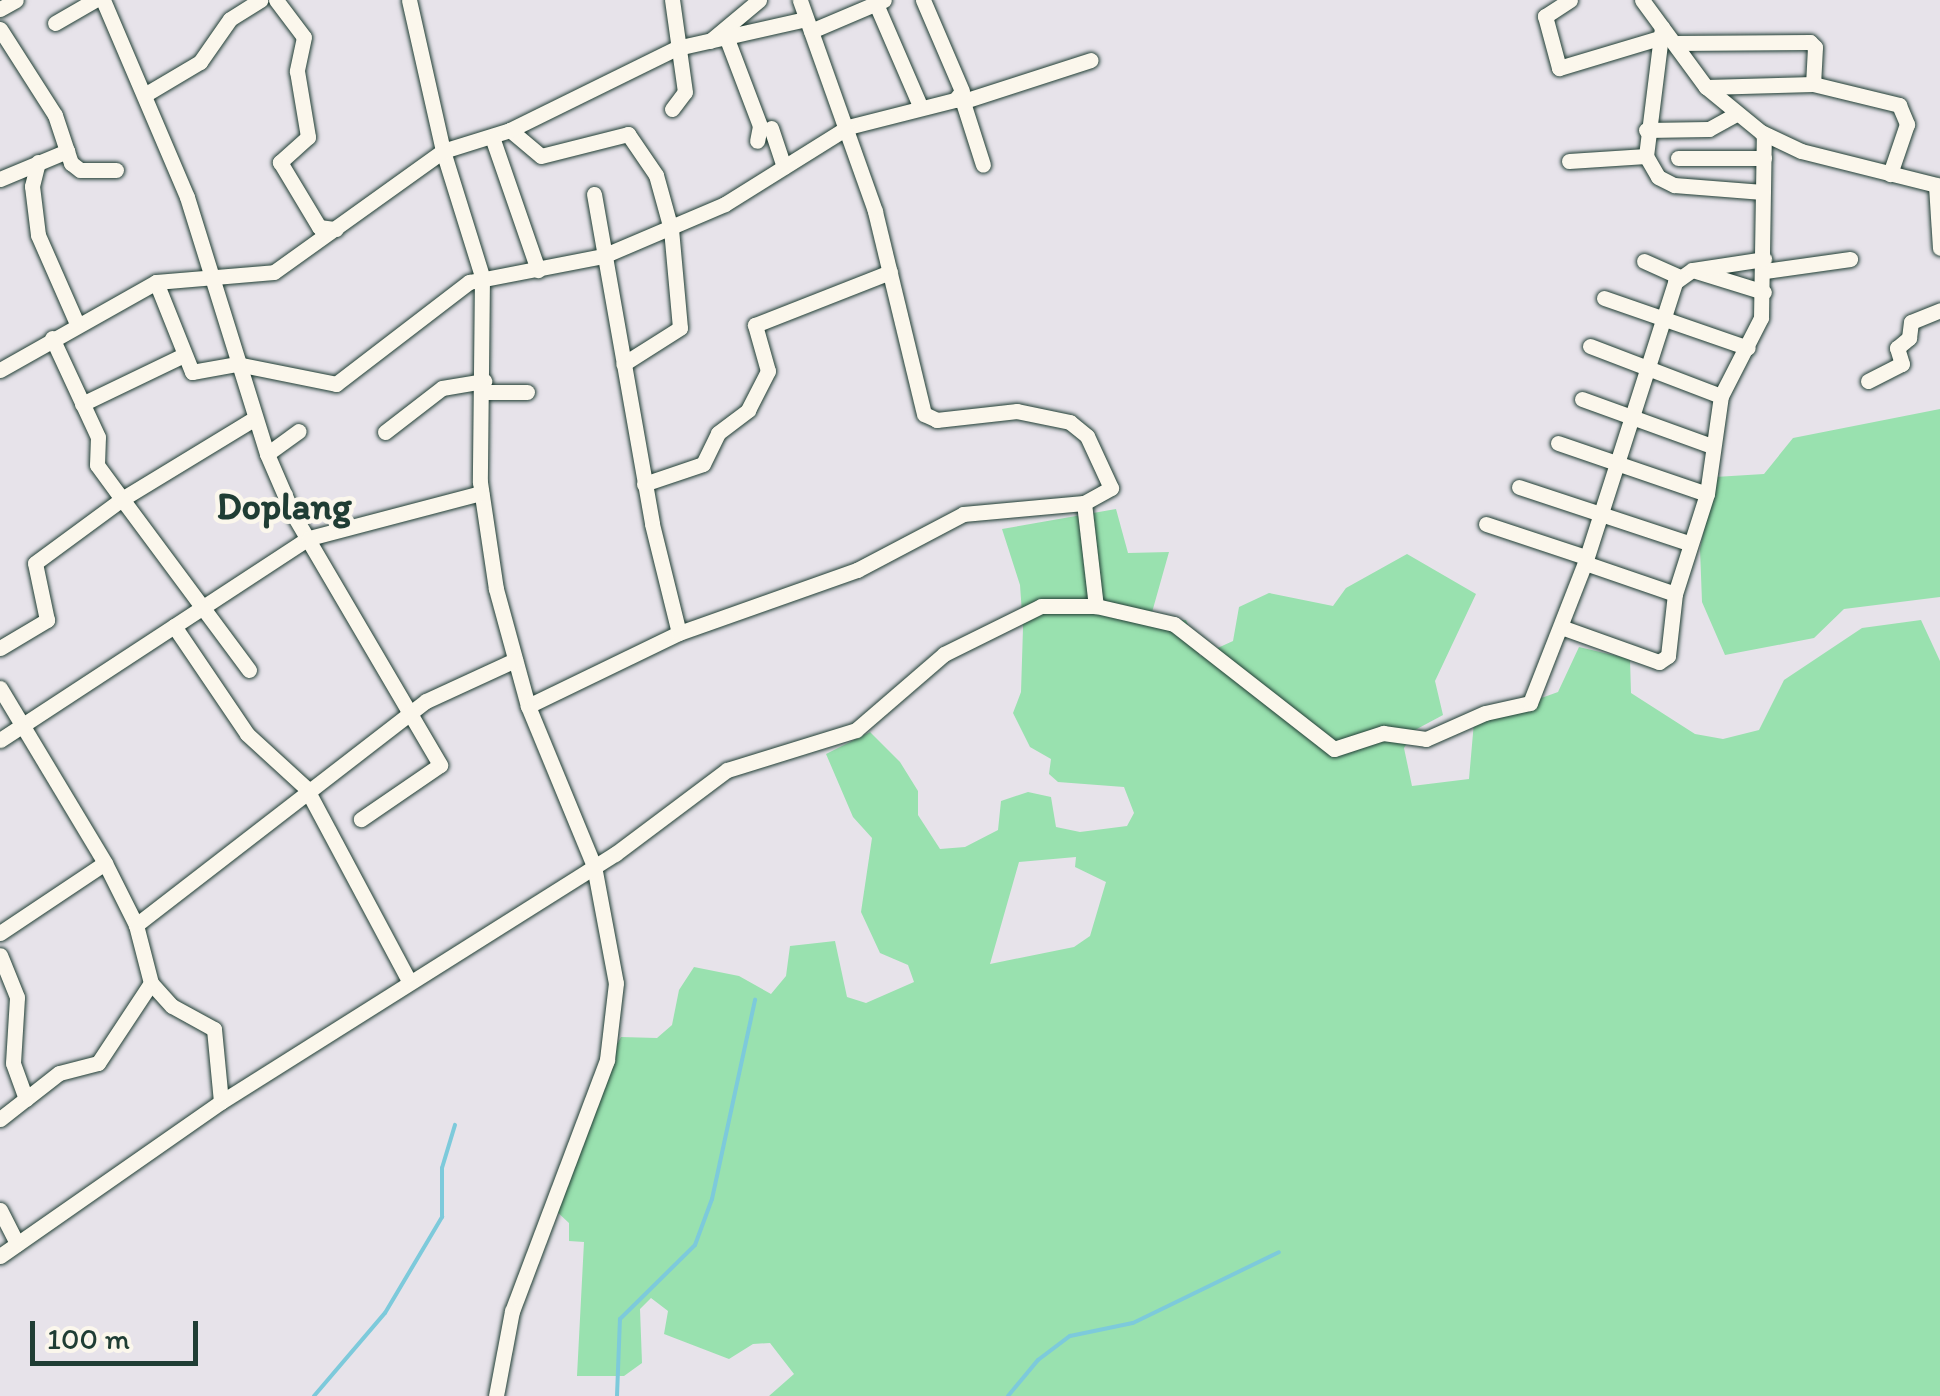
<!DOCTYPE html>
<style>
body{margin:0}
#map{position:relative;width:1940px;height:1396px;overflow:hidden;background:#e7e3ea;font-family:Itim,sans-serif}
div>[style]{position:absolute}
[style*='--x']{left:calc(var(--x)*1px);top:calc(var(--y)*1px);width:calc(var(--w)*1px);rotate:calc(var(--a)*1deg)}
.green>*{inset:0;background:#99e1af}
.stream>*{height:4px;margin:-2px;padding:0 2px;transform-origin:2px;border-radius:2px;background:#7dcadb}
.roads{filter:drop-shadow(0 0 2px #1f3d34) drop-shadow(0 0 2px #1f3d34)}
.minor>*{height:15px;margin:-7.5px;padding:0 7.5px;transform-origin:7.5px;border-radius:7.5px;background:#fbf7ec}
span{translate:-50% -50%;white-space:nowrap;text-align:center;line-height:1.15;-webkit-text-stroke:9px #fbf7ec;paint-order:stroke}
.quarter-label{font-size:38px;color:#1f3d34;font-weight:700}
.scale{position:absolute;left:30px;top:1321px;width:168px;height:45px;box-sizing:border-box;border:5px solid #1f3d34;border-top:0;padding-left:12px;font-size:30px;line-height:35px;white-space:nowrap;color:#1f3d34;-webkit-text-stroke:8px #fbf7ec;paint-order:stroke}
</style>
<div id="map">
<div class="green">
<i style="clip-path:polygon(1940px 409px,1940px 597px,1844px 609px,1814px 638px,1725px 655px,1702px 602px,1700px 549px,1715px 477px,1764px 474px,1793px 438px)"></i>
<i style="clip-path:polygon(evenodd,1116px 509px,1128px 553px,1169px 552px,1149px 623px,1186px 620px,1200px 656px,1233px 641px,1239px 607px,1269px 593px,1333px 606px,1346px 588px,1407px 554px,1476px 594px,1435px 681px,1443px 715px,1415px 730px,1404px 748px,1412px 786px,1469px 779px,1474px 722px,1558px 692px,1579px 647px,1630px 659px,1631px 693px,1695px 734px,1723px 739px,1759px 730px,1784px 680px,1862px 628px,1921px 620px,1940px 661px,1940px 1396px,769px 1396px,794px 1374px,770px 1343px,753px 1344px,729px 1359px,664px 1334px,668px 1311px,651px 1298px,640px 1309px,642px 1363px,624px 1376px,577px 1376px,584px 1242px,569px 1241px,569px 1223px,555px 1210px,581px 1109px,621px 1037px,657px 1038px,672px 1025px,679px 990px,694px 967px,739px 976px,771px 994px,786px 976px,790px 946px,835px 941px,847px 997px,866px 1003px,914px 982px,908px 965px,880px 953px,861px 912px,872px 838px,853px 817px,826px 754px,870px 732px,900px 762px,918px 791px,918px 815px,940px 849px,965px 847px,998px 830px,1001px 801px,1028px 792px,1051px 797px,1056px 827px,1080px 832px,1127px 826px,1134px 813px,1124px 787px,1058px 782px,1049px 774px,1051px 759px,1030px 747px,1013px 713px,1021px 692px,1023px 628px,1020px 585px,1002px 529px,1116px 509px,1076px 857px,1075px 867px,1106px 882px,1090px 936px,1074px 947px,990px 964px,1019px 862px,1076px 857px)"></i>
</div>
<div class="stream">
<i style="--x:314;--y:1396;--w:109;--a:-49.5"></i>
<i style="--x:385;--y:1313;--w:112;--a:-59.3"></i>
<i style="--x:442;--y:1217;--w:49;--a:-90"></i>
<i style="--x:442;--y:1168;--w:45;--a:-73.2"></i>
<i style="--x:617;--y:1396;--w:77;--a:-87.8"></i>
<i style="--x:620;--y:1319;--w:105;--a:-44.6"></i>
<i style="--x:695;--y:1245;--w:49;--a:-69.7"></i>
<i style="--x:712;--y:1199;--w:204;--a:-77.8"></i>
<i style="--x:1008;--y:1396;--w:47;--a:-50.2"></i>
<i style="--x:1038;--y:1360;--w:40;--a:-37"></i>
<i style="--x:1070;--y:1336;--w:64;--a:-11.7"></i>
<i style="--x:1133;--y:1323;--w:162;--a:-25.9"></i>
</div>
<div class="roads">
<div class="minor">
<i style="--x:103;--y:0;--w:214;--a:66.9"></i>
<i style="--x:187;--y:197;--w:269;--a:72.7"></i>
<i style="--x:267;--y:454;--w:65;--a:66.6"></i>
<i style="--x:293;--y:514;--w:291;--a:59.6"></i>
<i style="--x:440;--y:765;--w:96;--a:145.6"></i>
<i style="--x:276;--y:0;--w:46;--a:52.9"></i>
<i style="--x:304;--y:37;--w:35;--a:102"></i>
<i style="--x:297;--y:71;--w:67;--a:80.5"></i>
<i style="--x:308;--y:137;--w:38;--a:138"></i>
<i style="--x:280;--y:162;--w:76;--a:59"></i>
<i style="--x:319;--y:227;--w:17;--a:7"></i>
<i style="--x:409;--y:0;--w:155;--a:77.3"></i>
<i style="--x:443;--y:151;--w:131;--a:72.7"></i>
<i style="--x:482;--y:276;--w:206;--a:90.6"></i>
<i style="--x:480;--y:482;--w:108;--a:81.5"></i>
<i style="--x:496;--y:589;--w:121;--a:74.7"></i>
<i style="--x:528;--y:706;--w:173;--a:67.6"></i>
<i style="--x:594;--y:866;--w:119;--a:79.4"></i>
<i style="--x:616;--y:983;--w:78;--a:96.7"></i>
<i style="--x:607;--y:1060;--w:268;--a:110.7"></i>
<i style="--x:512;--y:1311;--w:86;--a:100.7"></i>
<i style="--x:1570;--y:0;--w:30;--a:147"></i>
<i style="--x:1545;--y:16;--w:54;--a:74.9"></i>
<i style="--x:1559;--y:68;--w:104;--a:-16.7"></i>
<i style="--x:1642;--y:0;--w:108;--a:53.7"></i>
<i style="--x:1706;--y:87;--w:71;--a:39.3"></i>
<i style="--x:1761;--y:132;--w:44;--a:25.4"></i>
<i style="--x:1801;--y:151;--w:143;--a:14.1"></i>
<i style="--x:876;--y:4;--w:113;--a:66.6"></i>
<i style="--x:0;--y:9;--w:18;--a:-29"></i>
<i style="--x:55;--y:23;--w:46;--a:-29.9"></i>
<i style="--x:0;--y:29;--w:102;--a:57.4"></i>
<i style="--x:55;--y:115;--w:51;--a:71.6"></i>
<i style="--x:71;--y:163;--w:11;--a:38"></i>
<i style="--x:80;--y:170;--w:36;--a:0"></i>
<i style="--x:811;--y:31;--w:79;--a:-23"></i>
<i style="--x:727;--y:39;--w:93;--a:69.2"></i>
<i style="--x:760;--y:126;--w:15;--a:101"></i>
<i style="--x:710;--y:41;--w:64;--a:-39.9"></i>
<i style="--x:1674;--y:43;--w:136;--a:-0.4"></i>
<i style="--x:1810;--y:42;--w:7;--a:45"></i>
<i style="--x:1815;--y:47;--w:37;--a:93"></i>
<i style="--x:1706;--y:87;--w:107;--a:-1.6"></i>
<i style="--x:1813;--y:84;--w:89;--a:13.7"></i>
<i style="--x:1899;--y:105;--w:21;--a:67"></i>
<i style="--x:1907;--y:124;--w:53;--a:108.8"></i>
<i style="--x:146;--y:94;--w:63;--a:-30.7"></i>
<i style="--x:200;--y:62;--w:52;--a:-55.1"></i>
<i style="--x:230;--y:19;--w:36;--a:-32"></i>
<i style="--x:961;--y:96;--w:72;--a:72.3"></i>
<i style="--x:964;--y:101;--w:133;--a:-17.9"></i>
<i style="--x:672;--y:109;--w:21;--a:-53"></i>
<i style="--x:685;--y:92;--w:93;--a:-98"></i>
<i style="--x:771;--y:128;--w:41;--a:71.6"></i>
<i style="--x:510;--y:130;--w:40;--a:40"></i>
<i style="--x:541;--y:156;--w:90;--a:-14.2"></i>
<i style="--x:628;--y:134;--w:50;--a:55.7"></i>
<i style="--x:656;--y:175;--w:56;--a:74.5"></i>
<i style="--x:671;--y:229;--w:99;--a:84.8"></i>
<i style="--x:680;--y:328;--w:67;--a:147.7"></i>
<i style="--x:1646;--y:130;--w:63;--a:-0.9"></i>
<i style="--x:1709;--y:129;--w:29;--a:-29"></i>
<i style="--x:492;--y:137;--w:141;--a:70.9"></i>
<i style="--x:1646;--y:156;--w:24;--a:60"></i>
<i style="--x:1658;--y:177;--w:18;--a:27"></i>
<i style="--x:1674;--y:185;--w:89;--a:4.5"></i>
<i style="--x:1678;--y:158;--w:86;--a:0"></i>
<i style="--x:1569;--y:161;--w:77;--a:-3.7"></i>
<i style="--x:1646;--y:156;--w:130;--a:-82.9"></i>
<i style="--x:38;--y:162;--w:25;--a:104"></i>
<i style="--x:32;--y:186;--w:49;--a:83"></i>
<i style="--x:38;--y:235;--w:97;--a:66.3"></i>
<i style="--x:0;--y:179;--w:73;--a:-22.7"></i>
<i style="--x:1936;--y:185;--w:63;--a:86.4"></i>
<i style="--x:594;--y:194;--w:335;--a:80"></i>
<i style="--x:652;--y:524;--w:112;--a:76.1"></i>
<i style="--x:1644;--y:261;--w:37;--a:24"></i>
<i style="--x:1696;--y:271;--w:71;--a:17.2"></i>
<i style="--x:1765;--y:271;--w:86;--a:-8"></i>
<i style="--x:156;--y:282;--w:118;--a:-4.8"></i>
<i style="--x:274;--y:272;--w:208;--a:-35.6"></i>
<i style="--x:443;--y:151;--w:70;--a:-17.4"></i>
<i style="--x:510;--y:130;--w:186;--a:-26.2"></i>
<i style="--x:677;--y:48;--w:132;--a:-12.7"></i>
<i style="--x:1604;--y:298;--w:152;--a:19.1"></i>
<i style="--x:1590;--y:346;--w:140;--a:20.9"></i>
<i style="--x:0;--y:370;--w:179;--a:-29.4"></i>
<i style="--x:156;--y:282;--w:97;--a:68.2"></i>
<i style="--x:192;--y:372;--w:46;--a:-10.1"></i>
<i style="--x:237;--y:364;--w:101;--a:11.4"></i>
<i style="--x:336;--y:384;--w:168;--a:-37.5"></i>
<i style="--x:469;--y:282;--w:136;--a:-11"></i>
<i style="--x:603;--y:256;--w:133;--a:-23.1"></i>
<i style="--x:725;--y:204;--w:145;--a:-32"></i>
<i style="--x:848;--y:127;--w:110;--a:-14.2"></i>
<i style="--x:955;--y:100;--w:11;--a:-52"></i>
<i style="--x:962;--y:91;--w:99;--a:-113.2"></i>
<i style="--x:1868;--y:381;--w:38;--a:-27"></i>
<i style="--x:1902;--y:364;--w:17;--a:-107"></i>
<i style="--x:1897;--y:348;--w:16;--a:-40"></i>
<i style="--x:1909;--y:338;--w:16;--a:-83"></i>
<i style="--x:1911;--y:322;--w:31;--a:-22"></i>
<i style="--x:483;--y:392;--w:44;--a:0"></i>
<i style="--x:1582;--y:399;--w:138;--a:19.9"></i>
<i style="--x:82;--y:404;--w:113;--a:-25.7"></i>
<i style="--x:385;--y:432;--w:72;--a:-37.7"></i>
<i style="--x:442;--y:388;--w:43;--a:-9.5"></i>
<i style="--x:1558;--y:443;--w:157;--a:18.9"></i>
<i style="--x:267;--y:454;--w:39;--a:-36"></i>
<i style="--x:644;--y:484;--w:62;--a:-18.7"></i>
<i style="--x:703;--y:464;--w:34;--a:-64"></i>
<i style="--x:718;--y:433;--w:38;--a:-37"></i>
<i style="--x:748;--y:410;--w:44;--a:-62.9"></i>
<i style="--x:768;--y:371;--w:48;--a:-105.8"></i>
<i style="--x:755;--y:325;--w:145;--a:-21.4"></i>
<i style="--x:1519;--y:487;--w:178;--a:18.3"></i>
<i style="--x:1084;--y:503;--w:104;--a:83.4"></i>
<i style="--x:1486;--y:524;--w:102;--a:18.3"></i>
<i style="--x:1585;--y:563;--w:95;--a:19"></i>
<i style="--x:174;--y:626;--w:130;--a:55.9"></i>
<i style="--x:247;--y:734;--w:80;--a:42.5"></i>
<i style="--x:306;--y:788;--w:219;--a:61.9"></i>
<i style="--x:1561;--y:627;--w:104;--a:19.7"></i>
<i style="--x:1659;--y:662;--w:11;--a:-34"></i>
<i style="--x:1668;--y:656;--w:62;--a:-83.6"></i>
<i style="--x:1675;--y:594;--w:105;--a:-72.3"></i>
<i style="--x:1707;--y:494;--w:99;--a:-81.9"></i>
<i style="--x:1721;--y:396;--w:88;--a:-62.9"></i>
<i style="--x:1761;--y:318;--w:184;--a:-89.1"></i>
<i style="--x:0;--y:648;--w:55;--a:-30.8"></i>
<i style="--x:47;--y:620;--w:58;--a:-101.9"></i>
<i style="--x:35;--y:563;--w:108;--a:-36.3"></i>
<i style="--x:122;--y:499;--w:42;--a:-126.3"></i>
<i style="--x:97;--y:465;--w:28;--a:-88"></i>
<i style="--x:98;--y:437;--w:109;--a:-114.9"></i>
<i style="--x:249;--y:670;--w:213;--a:-126.6"></i>
<i style="--x:122;--y:499;--w:152;--a:-31.3"></i>
<i style="--x:0;--y:688;--w:204;--a:59"></i>
<i style="--x:105;--y:863;--w:69;--a:63.4"></i>
<i style="--x:136;--y:925;--w:60;--a:75.5"></i>
<i style="--x:151;--y:983;--w:96;--a:123.5"></i>
<i style="--x:98;--y:1063;--w:40;--a:165.6"></i>
<i style="--x:59;--y:1073;--w:42;--a:141.8"></i>
<i style="--x:26;--y:1099;--w:38;--a:-110"></i>
<i style="--x:13;--y:1063;--w:66;--a:-86.5"></i>
<i style="--x:17;--y:997;--w:45;--a:-112"></i>
<i style="--x:528;--y:706;--w:168;--a:-25.8"></i>
<i style="--x:679;--y:633;--w:189;--a:-19.5"></i>
<i style="--x:857;--y:570;--w:120;--a:-27.8"></i>
<i style="--x:963;--y:514;--w:121;--a:-5.2"></i>
<i style="--x:1084;--y:503;--w:31;--a:-29"></i>
<i style="--x:1111;--y:488;--w:57;--a:-114.8"></i>
<i style="--x:1087;--y:436;--w:22;--a:-141"></i>
<i style="--x:1070;--y:422;--w:54;--a:-168.3"></i>
<i style="--x:1017;--y:411;--w:81;--a:173.6"></i>
<i style="--x:937;--y:420;--w:14;--a:-155"></i>
<i style="--x:924;--y:414;--w:209;--a:-103.6"></i>
<i style="--x:875;--y:211;--w:224;--a:-109.6"></i>
<i style="--x:0;--y:740;--w:369;--a:-33.2"></i>
<i style="--x:309;--y:538;--w:178;--a:-14.7"></i>
<i style="--x:136;--y:925;--w:366;--a:-37.7"></i>
<i style="--x:426;--y:701;--w:98;--a:-24.7"></i>
<i style="--x:0;--y:933;--w:126;--a:-33.7"></i>
<i style="--x:151;--y:983;--w:31;--a:48"></i>
<i style="--x:172;--y:1006;--w:48;--a:28.7"></i>
<i style="--x:214;--y:1029;--w:73;--a:84.5"></i>
<i style="--x:0;--y:1119;--w:33;--a:-38"></i>
<i style="--x:0;--y:1210;--w:38;--a:63"></i>
<i style="--x:0;--y:1256;--w:269;--a:-34.9"></i>
<i style="--x:221;--y:1102;--w:466;--a:-32.2"></i>
<i style="--x:615;--y:854;--w:140;--a:-36.9"></i>
<i style="--x:727;--y:770;--w:135;--a:-17.2"></i>
<i style="--x:856;--y:730;--w:116;--a:-40.8"></i>
<i style="--x:944;--y:654;--w:108;--a:-26.3"></i>
<i style="--x:1041;--y:606;--w:55;--a:0"></i>
<i style="--x:1096;--y:606;--w:80;--a:13"></i>
<i style="--x:1174;--y:624;--w:203;--a:38"></i>
<i style="--x:1334;--y:749;--w:52;--a:-18.1"></i>
<i style="--x:1383;--y:733;--w:43;--a:7.9"></i>
<i style="--x:1426;--y:739;--w:64;--a:-23.8"></i>
<i style="--x:1485;--y:713;--w:46;--a:-12.5"></i>
<i style="--x:1530;--y:703;--w:150;--a:-68.6"></i>
<i style="--x:1585;--y:563;--w:295;--a:-72.2"></i>
<i style="--x:1675;--y:282;--w:21;--a:-35"></i>
<i style="--x:1692;--y:270;--w:73;--a:-8.7"></i>
</div>
</div>
<div class="quarter-label">
<span style="left:284px;top:507px">Doplang</span>
</div>
<div class="scale">100 m</div>
</div>
